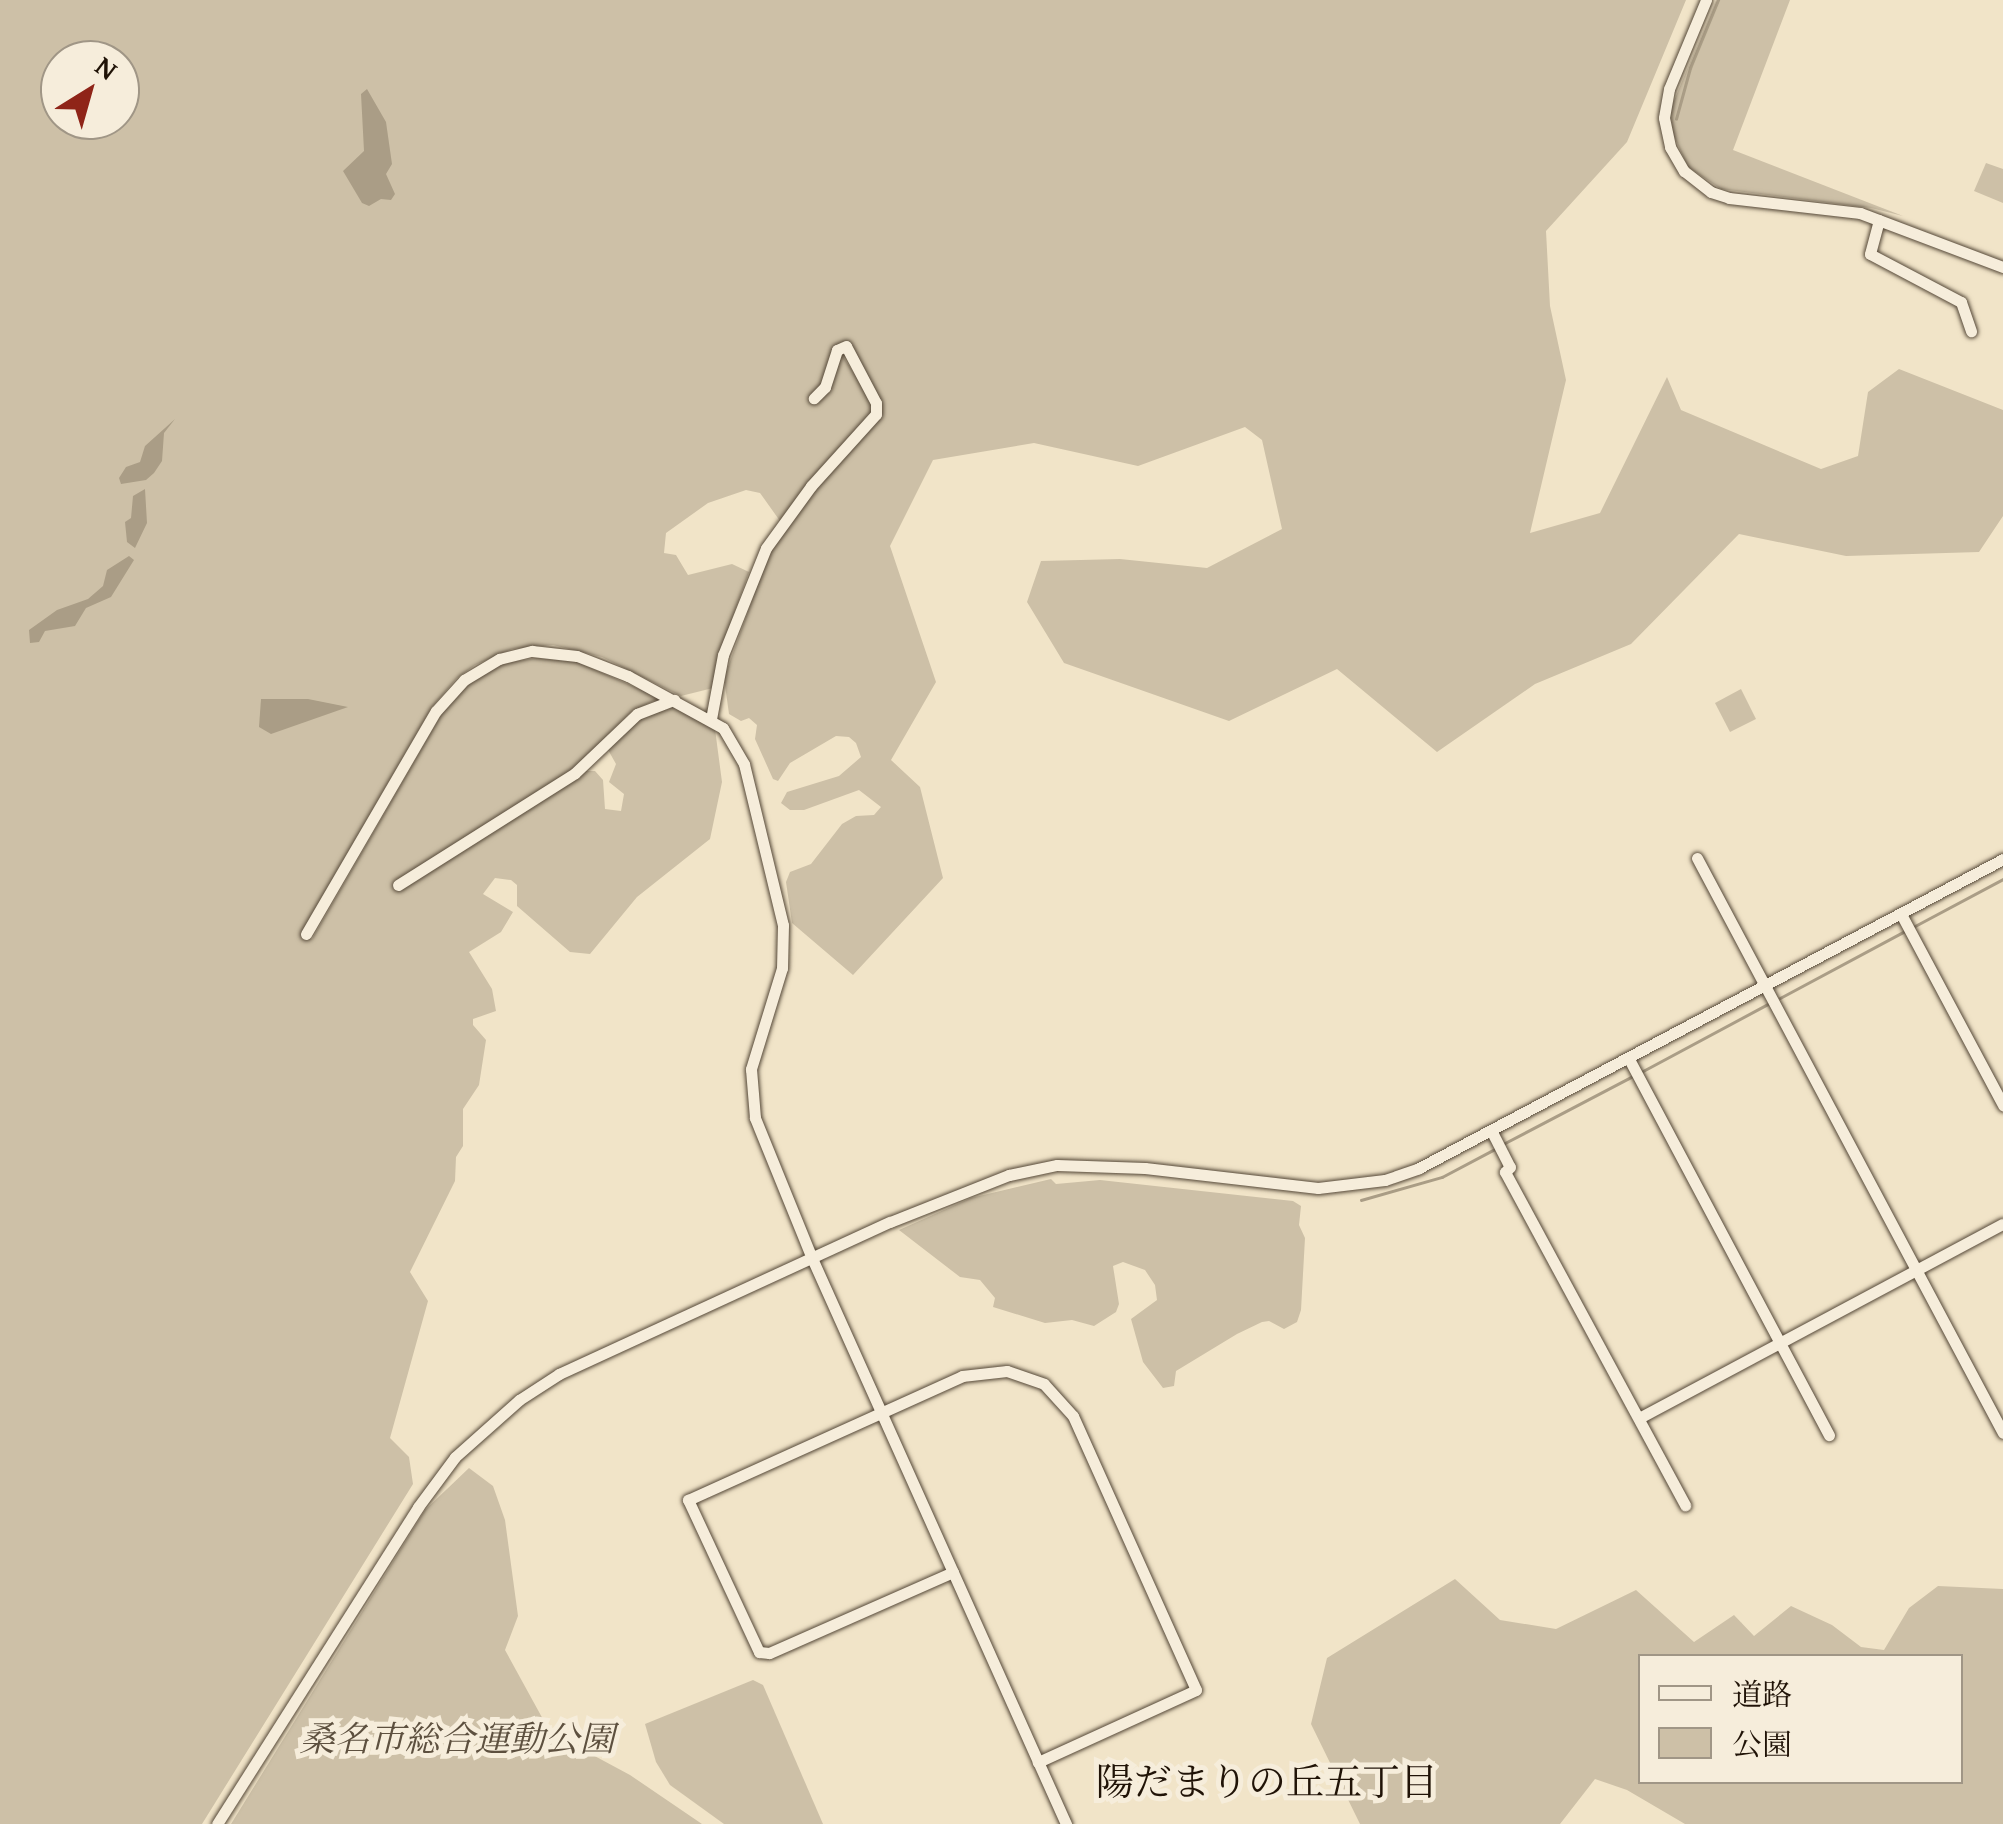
<!DOCTYPE html>
<meta charset="utf-8">
<style>
body{margin:0}
#map{position:relative;width:2003px;height:1824px;overflow:hidden;background:#f1e4c8;font-family:"Gentium Book Plus","Noto Serif JP",serif}
div>[style]{position:absolute}
[style*='--x']{left:calc(var(--x)*1px);top:calc(var(--y)*1px);width:calc(var(--w)*1px);rotate:calc(var(--a)*1deg)}
.green>*{inset:0;background:#cdc0a7}
.water>*{inset:0;background:#aa9d86}
.stream>*{height:2.5px;margin:-1.25px;padding:0 1.25px;transform-origin:1.25px;border-radius:1.25px;background:#aa9d86}
.roads{filter:drop-shadow(0 0 2px #544737) drop-shadow(0 0 2px #544737)}
.minor>*{height:11px;margin:-5.5px;padding:0 5.5px;transform-origin:5.5px;border-radius:5.5px;background:#f6eddb}
span{translate:-50% -50%;white-space:nowrap;text-align:center;line-height:1.15;-webkit-text-stroke:10px #f6eddb;paint-order:stroke}
.park-label{font-size:35px;color:#5d503f;font-style:italic}
.neighbourhood-label{font-size:38px;color:#201307}
.legend{position:absolute;left:1638px;top:1654px;width:325px;height:130px;box-sizing:border-box;background:#f6eddb;border:2px solid #a09686;margin:0;padding:12px 18px;list-style:none;font-size:30px;color:#201307}
.legend li{display:flex;align-items:center;gap:20px;height:50px}
.legend b{width:50px;border:2px solid #a09686}
.north{position:absolute;left:40px;top:40px;width:100px;height:100px;box-sizing:border-box;background:#f6eddb;border:2px solid #a09686;border-radius:50%;rotate:37deg;font-size:28px;font-weight:700;line-height:40px;text-align:center;color:#201307}
.north::after{content:'';display:block;margin:auto;width:35px;height:45px;background:#8f2418;clip-path:polygon(50% 0,100% 100%,50% 72%,0 100%)}
</style>
<div id="map">
<div class="green">
<i style="clip-path:polygon(evenodd,0 0,1686px 0,1627px 142px,1546px 231px,1550px 306px,1566px 380px,1530px 533px,1600px 513px,1667px 377px,1681px 410px,1821px 469px,1858px 456px,1868px 392px,1899px 369px,2003px 410px,2003px 516px,1979px 552px,1846px 556px,1739px 534px,1631px 644px,1535px 684px,1437px 752px,1337px 669px,1229px 721px,1064px 663px,1027px 602px,1041px 561px,1120px 559px,1207px 568px,1282px 529px,1262px 440px,1245px 427px,1138px 466px,1034px 443px,933px 460px,890px 546px,936px 682px,891px 760px,920px 787px,943px 878px,853px 975px,792px 923px,786px 882px,790px 872px,811px 864px,842px 824px,856px 816px,874px 815px,881px 807px,859px 790px,804px 810px,790px 810px,781px 803px,787px 792px,839px 776px,861px 757px,856px 743px,849px 737px,836px 736px,790px 763px,778px 781px,773px 779px,755px 739px,757px 725px,749px 718px,741px 721px,729px 714px,724px 678px,772px 545px,816px 484px,878px 415px,879px 405px,855px 351px,841px 342px,822px 387px,827px 389px,837px 355px,842px 355px,874px 404px,873px 416px,822px 468px,780px 521px,760px 493px,746px 490px,708px 503px,666px 533px,664px 553px,676px 555px,688px 575px,732px 564px,749px 572px,719px 655px,713px 688px,681px 696px,602px 657px,553px 645px,512px 649px,475px 665px,457px 678px,432px 707px,302px 931px,312px 939px,448px 703px,467px 684px,501px 664px,536px 658px,577px 662px,660px 698px,632px 711px,572px 770px,527px 801px,395px 881px,399px 889px,586px 771px,595px 771px,603px 780px,605px 809px,621px 811px,624px 794px,609px 782px,616px 764px,607px 748px,637px 719px,660px 708px,677px 707px,715px 729px,722px 782px,710px 839px,637px 897px,590px 954px,570px 952px,517px 906px,517px 885px,511px 880px,495px 878px,483px 894px,513px 912px,501px 932px,469px 952px,492px 989px,496px 1011px,473px 1019px,473px 1025px,486px 1040px,479px 1085px,463px 1109px,463px 1146px,456px 1157px,455px 1181px,410px 1272px,428px 1301px,390px 1438px,409px 1457px,413px 1484px,202px 1824px,0 1824px,0 0,60px 60px,120px 60px,120px 120px,60px 120px,60px 60px)"></i>
<i style="clip-path:polygon(1716px 0,1790px 0,1733px 150px,1903px 216px,1871px 208px,1721px 189px,1688px 167px,1672px 132px,1671px 108px)"></i>
<i style="clip-path:polygon(1986px 163px,2003px 169px,2003px 203px,1974px 191px)"></i>
<i style="clip-path:polygon(1741px 689px,1756px 719px,1730px 732px,1715px 703px)"></i>
<i style="clip-path:polygon(1051px 1179px,1056px 1184px,1100px 1180px,1293px 1201px,1301px 1206px,1299px 1225px,1305px 1238px,1301px 1310px,1297px 1322px,1284px 1329px,1269px 1321px,1262px 1322px,1237px 1334px,1176px 1371px,1174px 1386px,1163px 1388px,1143px 1362px,1131px 1319px,1157px 1300px,1155px 1285px,1145px 1270px,1123px 1262px,1113px 1266px,1119px 1304px,1116px 1312px,1094px 1326px,1072px 1320px,1045px 1323px,993px 1307px,995px 1298px,980px 1280px,960px 1277px,899px 1230px,971px 1198px)"></i>
<i style="clip-path:polygon(469px 1468px,493px 1486px,505px 1520px,518px 1616px,505px 1650px,550px 1732px,630px 1775px,702px 1824px,231px 1824px,425px 1510px)"></i>
<i style="clip-path:polygon(evenodd,1455px 1579px,1500px 1620px,1556px 1629px,1636px 1590px,1694px 1642px,1734px 1615px,1754px 1636px,1791px 1606px,1832px 1625px,1861px 1647px,1884px 1650px,1909px 1608px,1938px 1586px,2003px 1589px,2003px 1824px,1685px 1824px,1627px 1790px,1595px 1779px,1560px 1824px,1360px 1824px,1311px 1724px,1327px 1658px,1455px 1579px,1960px 1656px,1960px 1782px,1640px 1782px,1640px 1656px,1960px 1656px)"></i>
<i style="clip-path:polygon(753px 1680px,763px 1685px,823px 1824px,724px 1824px,670px 1785px,656px 1762px,645px 1724px)"></i>
</div>
<div class="water">
<i style="clip-path:polygon(367px 89px,386px 122px,392px 164px,386px 174px,395px 194px,391px 200px,381px 199px,369px 206px,362px 203px,343px 171px,364px 151px,361px 94px)"></i>
<i style="clip-path:polygon(175px 419px,164px 433px,162px 461px,154px 473px,146px 480px,121px 484px,119px 478px,126px 467px,140px 462px,145px 446px)"></i>
<i style="clip-path:polygon(145px 489px,147px 523px,135px 548px,127px 542px,125px 522px,131px 518px,133px 496px)"></i>
<i style="clip-path:polygon(129px 556px,134px 560px,111px 597px,86px 608px,75px 626px,45px 631px,39px 642px,30px 643px,29px 630px,57px 610px,88px 599px,103px 586px,107px 570px)"></i>
<i style="clip-path:polygon(261px 699px,308px 699px,348px 707px,271px 734px,259px 727px)"></i>
</div>
<div class="stream">
<i style="--x:1676;--y:119;--w:53;--a:-74.6"></i>
<i style="--x:1690;--y:68;--w:74;--a:-67.6"></i>
<i style="--x:1915;--y:926;--w:100;--a:-28.1"></i>
<i style="--x:1780;--y:998;--w:140;--a:-28.2"></i>
<i style="--x:1643;--y:1071;--w:142;--a:-28.2"></i>
<i style="--x:1505;--y:1143;--w:142;--a:-27.6"></i>
<i style="--x:1361;--y:1200;--w:84;--a:-15.9"></i>
<i style="--x:1442;--y:1177;--w:58;--a:-27.9"></i>
</div>
<div class="roads">
<div class="minor">
<i style="--x:1706;--y:0;--w:96;--a:112.6"></i>
<i style="--x:1669;--y:89;--w:29;--a:100"></i>
<i style="--x:1664;--y:118;--w:30;--a:78"></i>
<i style="--x:1670;--y:147;--w:28;--a:60"></i>
<i style="--x:1684;--y:171;--w:34;--a:38"></i>
<i style="--x:1711;--y:192;--w:19;--a:18"></i>
<i style="--x:1729;--y:198;--w:132;--a:6.5"></i>
<i style="--x:1860;--y:213;--w:153;--a:20.7"></i>
<i style="--x:1879;--y:220;--w:35;--a:105"></i>
<i style="--x:1870;--y:254;--w:103;--a:27.8"></i>
<i style="--x:1961;--y:302;--w:31;--a:71"></i>
<i style="--x:711;--y:719;--w:65;--a:-79.4"></i>
<i style="--x:723;--y:655;--w:115;--a:-68.1"></i>
<i style="--x:766;--y:548;--w:77;--a:-54"></i>
<i style="--x:811;--y:486;--w:97;--a:-47.9"></i>
<i style="--x:876;--y:414;--w:11;--a:-90"></i>
<i style="--x:876;--y:403;--w:64;--a:-117.8"></i>
<i style="--x:846;--y:346;--w:10;--a:156"></i>
<i style="--x:837;--y:350;--w:39;--a:108"></i>
<i style="--x:825;--y:387;--w:16;--a:135"></i>
<i style="--x:1697;--y:858;--w:651;--a:61.98"></i>
<i style="--x:398;--y:885;--w:209;--a:-32.3"></i>
<i style="--x:575;--y:773;--w:86;--a:-43.6"></i>
<i style="--x:637;--y:714;--w:40;--a:-21"></i>
<i style="--x:1901;--y:914;--w:217;--a:61.9"></i>
<i style="--x:306;--y:934;--w:258;--a:-59.8"></i>
<i style="--x:436;--y:711;--w:42;--a:-47.9"></i>
<i style="--x:464;--y:680;--w:41;--a:-31"></i>
<i style="--x:499;--y:659;--w:34;--a:-14"></i>
<i style="--x:532;--y:651;--w:45;--a:6.3"></i>
<i style="--x:577;--y:656;--w:55;--a:21.4"></i>
<i style="--x:628;--y:676;--w:108;--a:28.7"></i>
<i style="--x:723;--y:728;--w:42;--a:59.7"></i>
<i style="--x:744;--y:764;--w:166;--a:76.4"></i>
<i style="--x:783;--y:925;--w:43;--a:91.3"></i>
<i style="--x:782;--y:968;--w:106;--a:107.1"></i>
<i style="--x:751;--y:1069;--w:49;--a:85.3"></i>
<i style="--x:755;--y:1118;--w:149;--a:67.9"></i>
<i style="--x:811;--y:1256;--w:623;--a:65.82"></i>
<i style="--x:1629;--y:1059;--w:426;--a:62"></i>
<i style="--x:1492;--y:1132;--w:39;--a:63"></i>
<i style="--x:1510;--y:1167;--w:7;--a:135"></i>
<i style="--x:1505;--y:1172;--w:379;--a:61.6"></i>
<i style="--x:1639;--y:1418;--w:412;--a:-28.1"></i>
<i style="--x:953;--y:1572;--w:201;--a:156.2"></i>
<i style="--x:769;--y:1653;--w:10;--a:-174"></i>
<i style="--x:759;--y:1652;--w:168;--a:-115"></i>
<i style="--x:688;--y:1500;--w:301;--a:-24.3"></i>
<i style="--x:962;--y:1376;--w:45;--a:-6.3"></i>
<i style="--x:1007;--y:1371;--w:39;--a:19"></i>
<i style="--x:1044;--y:1384;--w:43;--a:47.8"></i>
<i style="--x:1073;--y:1416;--w:300;--a:65.8"></i>
<i style="--x:1196;--y:1690;--w:174;--a:155.5"></i>
<i style="--x:217;--y:1824;--w:375;--a:-57.6"></i>
<i style="--x:418;--y:1507;--w:62;--a:-53.5"></i>
<i style="--x:455;--y:1457;--w:86;--a:-41.7"></i>
<i style="--x:519;--y:1400;--w:48;--a:-33"></i>
<i style="--x:559;--y:1374;--w:364;--a:-24.7"></i>
<i style="--x:890;--y:1222;--w:128;--a:-21.6"></i>
<i style="--x:1009;--y:1175;--w:49;--a:-11.8"></i>
<i style="--x:1057;--y:1165;--w:88;--a:2"></i>
<i style="--x:1145;--y:1168;--w:174;--a:6.6"></i>
<i style="--x:1318;--y:1188;--w:67;--a:-6.8"></i>
<i style="--x:1385;--y:1180;--w:36;--a:-19"></i>
<i style="--x:1419;--y:1168;--w:661;--a:-27.88"></i>
</div>
</div>
<div class="park-label">
<span style="left:457px;top:1739px">桑名市総合運動公園</span>
</div>
<div class="neighbourhood-label">
<span style="left:1267px;top:1782px">陽だまりの丘五丁目</span>
</div>
<ul class="legend">
<li><b style="height:12px;background:#f6eddb"></b>道路</li>
<li><b style="height:28px;background:#cdc0a7"></b>公園</li>
</ul>
<div class="north">N</div>
</div>
